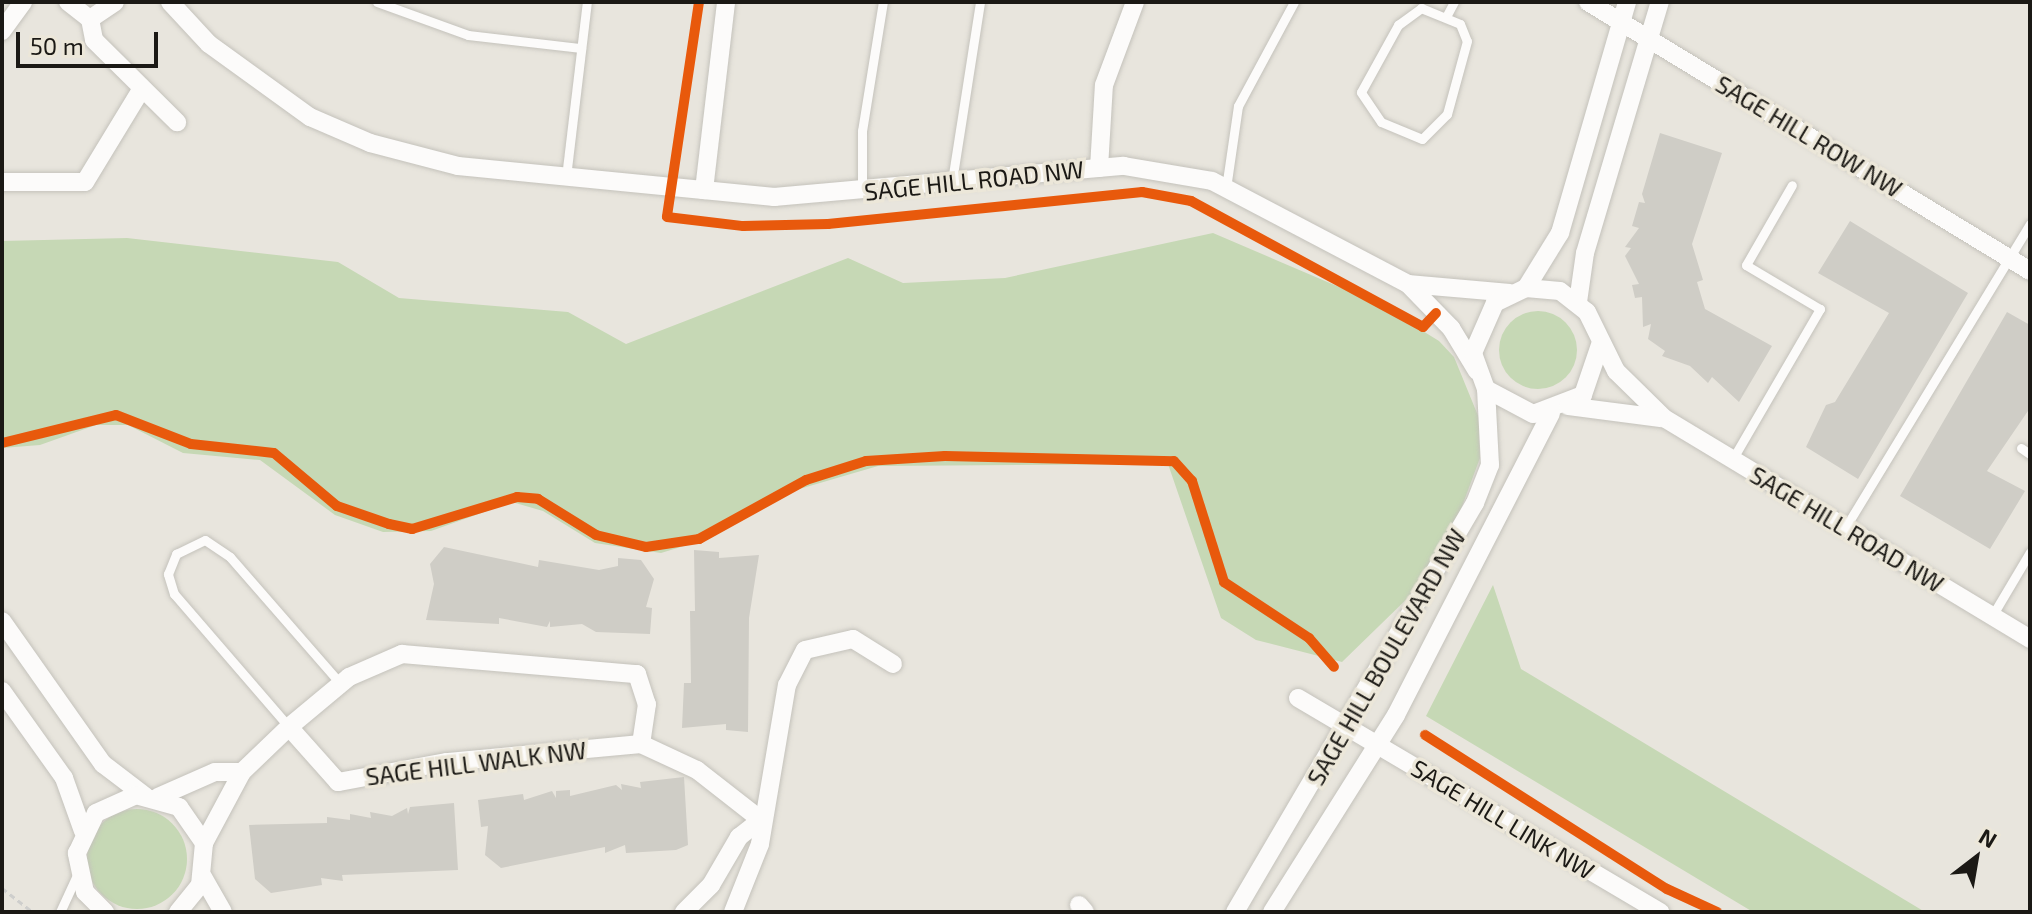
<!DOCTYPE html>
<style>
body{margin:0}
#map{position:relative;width:2032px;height:914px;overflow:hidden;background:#e8e5dd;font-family:"Exo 2",sans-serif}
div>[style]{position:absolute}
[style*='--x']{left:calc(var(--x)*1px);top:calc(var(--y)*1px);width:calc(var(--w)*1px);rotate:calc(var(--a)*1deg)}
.green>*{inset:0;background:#c6d8b5}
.round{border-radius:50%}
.building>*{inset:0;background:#cfcdc6}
.path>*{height:3px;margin-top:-1.5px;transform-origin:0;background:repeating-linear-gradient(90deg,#cececc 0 6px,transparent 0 10px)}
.roads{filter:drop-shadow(0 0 2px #c4c2bb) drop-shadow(0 0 2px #c4c2bb)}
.service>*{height:9px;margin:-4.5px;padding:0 4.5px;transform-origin:4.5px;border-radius:4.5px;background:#fcfbfa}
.minor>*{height:18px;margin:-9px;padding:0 9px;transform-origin:9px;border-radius:9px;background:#fcfbfa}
.cycleway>*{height:10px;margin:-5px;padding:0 5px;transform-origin:5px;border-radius:5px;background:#e8590c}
span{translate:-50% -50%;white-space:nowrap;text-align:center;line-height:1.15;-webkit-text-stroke:7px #ece7d9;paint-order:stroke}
.street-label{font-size:24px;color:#1b1915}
.frame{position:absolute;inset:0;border:4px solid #1b1915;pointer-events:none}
.north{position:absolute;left:1936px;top:818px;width:80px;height:80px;-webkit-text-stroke:6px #ece7d9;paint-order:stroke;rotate:31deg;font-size:22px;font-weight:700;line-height:32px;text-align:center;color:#1b1915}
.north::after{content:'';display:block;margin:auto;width:28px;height:36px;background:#1b1915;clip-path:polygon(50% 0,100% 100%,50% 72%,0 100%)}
.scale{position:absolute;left:16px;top:32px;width:142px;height:36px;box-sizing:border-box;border:4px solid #1b1915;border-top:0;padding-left:10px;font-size:24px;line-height:28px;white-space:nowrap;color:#1b1915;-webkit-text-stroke:6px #ece7d9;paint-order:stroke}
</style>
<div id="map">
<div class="green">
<i style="clip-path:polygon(1213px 233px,1379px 304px,1439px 341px,1454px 357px,1479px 418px,1480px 458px,1457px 520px,1416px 590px,1342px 662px,1256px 640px,1221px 618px,1168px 464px,878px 466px,796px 490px,710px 538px,661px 553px,595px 543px,543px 511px,512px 502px,431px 531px,383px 532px,335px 515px,260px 460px,183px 453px,128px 425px,96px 425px,40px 445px,2px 448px,2px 241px,127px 238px,338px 262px,399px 298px,568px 312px,626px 344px,848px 258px,903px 283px,1005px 278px)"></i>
<i class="round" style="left:1499px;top:311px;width:78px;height:78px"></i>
<i style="clip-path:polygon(1493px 585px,1521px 669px,1925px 912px,1753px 912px,1426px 716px)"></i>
<i class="round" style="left:87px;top:809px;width:100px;height:100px"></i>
</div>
<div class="building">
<i style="clip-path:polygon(1660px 133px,1722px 153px,1692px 244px,1703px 280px,1697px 282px,1705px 309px,1772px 346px,1739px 402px,1712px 377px,1708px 383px,1690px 366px,1662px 356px,1665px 351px,1648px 339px,1651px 324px,1643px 327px,1642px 297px,1635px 298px,1632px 285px,1639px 284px,1625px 256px,1631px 248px,1625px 247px,1639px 228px,1632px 226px,1639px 202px,1645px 203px,1642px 194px)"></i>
<i style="clip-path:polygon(1850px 221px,1968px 293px,1858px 479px,1806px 447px,1826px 405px,1835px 402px,1889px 313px,1818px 273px)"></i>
<i style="clip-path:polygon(2007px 312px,2030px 325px,2030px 408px,1987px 471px,2025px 491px,1990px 549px,1900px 496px)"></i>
<i style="clip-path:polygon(444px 547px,538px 567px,539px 560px,599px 570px,618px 566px,618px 558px,641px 560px,654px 579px,646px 607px,652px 608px,650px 634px,596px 632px,582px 624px,550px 627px,550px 621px,547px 627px,499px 618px,499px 624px,426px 620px,434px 584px,430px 564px)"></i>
<i style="clip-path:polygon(694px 550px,719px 552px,719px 558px,759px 555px,749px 618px,748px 732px,726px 730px,726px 724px,682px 728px,684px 683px,691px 683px,690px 611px,695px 611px)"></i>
<i style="clip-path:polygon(684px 777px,688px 845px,676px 850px,626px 853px,625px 845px,605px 853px,605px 847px,501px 868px,485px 855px,488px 826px,481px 827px,478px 800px,523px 794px,524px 800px,552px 791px,556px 798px,556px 791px,570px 790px,570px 796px,616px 785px,622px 790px,621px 784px,641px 788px,640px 782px)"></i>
<i style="clip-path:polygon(454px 803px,458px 870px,342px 875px,343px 881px,321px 878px,322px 885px,271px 893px,255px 879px,249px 825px,327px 823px,327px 817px,350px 820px,350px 814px,371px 818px,370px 812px,392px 816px,407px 808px,408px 814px,410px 807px)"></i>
</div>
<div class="path">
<i style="--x:2;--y:888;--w:39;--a:38"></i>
</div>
<div class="roads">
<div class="service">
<i style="--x:377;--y:2;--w:97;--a:19.9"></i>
<i style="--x:468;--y:35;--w:114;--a:6.6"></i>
<i style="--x:1421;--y:8;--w:42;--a:22.3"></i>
<i style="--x:1460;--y:24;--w:18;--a:68"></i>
<i style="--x:1467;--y:41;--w:76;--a:105.3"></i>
<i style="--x:1447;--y:114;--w:35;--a:135"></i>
<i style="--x:1422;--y:139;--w:44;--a:-157.5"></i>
<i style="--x:1381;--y:122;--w:36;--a:-124"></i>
<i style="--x:1361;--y:92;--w:77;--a:-61.1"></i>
<i style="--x:1398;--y:25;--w:29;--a:-36"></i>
<i style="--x:1447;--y:15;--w:15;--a:-62"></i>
<i style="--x:566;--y:177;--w:176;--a:-83.2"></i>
<i style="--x:952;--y:181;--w:181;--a:-81.1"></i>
<i style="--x:1226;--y:188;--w:83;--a:-81.7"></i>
<i style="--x:1238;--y:106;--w:118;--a:-61.7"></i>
<i style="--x:862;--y:189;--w:58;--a:-90"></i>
<i style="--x:862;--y:131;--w:131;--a:-80.8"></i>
<i style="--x:2021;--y:448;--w:11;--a:34"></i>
<i style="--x:1732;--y:460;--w:175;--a:-59.8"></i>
<i style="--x:1820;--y:309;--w:86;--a:-149.3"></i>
<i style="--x:1746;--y:265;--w:92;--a:-60.1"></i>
<i style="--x:1845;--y:528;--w:356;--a:-58.7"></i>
<i style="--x:1992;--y:616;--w:74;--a:-59.3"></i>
<i style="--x:289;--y:727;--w:176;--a:-130.8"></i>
<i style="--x:174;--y:594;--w:21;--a:-107"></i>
<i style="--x:168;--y:574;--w:22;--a:-68"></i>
<i style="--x:176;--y:554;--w:32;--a:-26"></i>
<i style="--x:205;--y:540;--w:30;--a:34"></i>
<i style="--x:230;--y:557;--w:167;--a:48.9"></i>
<i style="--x:60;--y:912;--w:43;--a:-65.2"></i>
</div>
<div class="minor">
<i style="--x:68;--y:2;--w:28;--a:38"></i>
<i style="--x:90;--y:19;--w:21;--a:79"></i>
<i style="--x:94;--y:40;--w:117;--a:44.7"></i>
<i style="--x:170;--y:2;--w:57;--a:47.1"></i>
<i style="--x:209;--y:44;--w:125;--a:35.9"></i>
<i style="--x:310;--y:117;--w:65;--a:23.4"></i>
<i style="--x:370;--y:143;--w:91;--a:14.6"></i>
<i style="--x:458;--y:166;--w:318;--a:5.6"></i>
<i style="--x:774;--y:197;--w:351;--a:-5.1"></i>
<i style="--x:1124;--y:166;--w:89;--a:9.7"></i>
<i style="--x:1212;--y:181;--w:221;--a:27.7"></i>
<i style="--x:1408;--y:284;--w:62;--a:45.7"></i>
<i style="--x:1451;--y:328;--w:50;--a:58.8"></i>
<i style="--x:1588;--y:2;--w:517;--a:31.32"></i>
<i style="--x:90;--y:19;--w:30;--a:-34"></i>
<i style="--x:2;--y:31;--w:36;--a:-54"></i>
<i style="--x:1099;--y:168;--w:83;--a:-86.6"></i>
<i style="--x:1104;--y:85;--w:89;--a:-69.5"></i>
<i style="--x:2;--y:182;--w:83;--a:0"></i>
<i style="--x:85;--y:182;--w:108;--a:-58.7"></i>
<i style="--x:704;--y:190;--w:189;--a:-83.3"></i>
<i style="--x:1408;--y:284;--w:102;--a:5"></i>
<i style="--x:1526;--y:288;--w:65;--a:-58.3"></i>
<i style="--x:1560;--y:233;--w:241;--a:-73.8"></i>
<i style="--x:1578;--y:302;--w:49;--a:-81.9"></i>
<i style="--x:1585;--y:253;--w:262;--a:-73.4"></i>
<i style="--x:1600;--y:345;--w:53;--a:108.8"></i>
<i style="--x:1583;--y:395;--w:53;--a:159.2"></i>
<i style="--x:1533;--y:414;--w:53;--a:-152"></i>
<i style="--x:1486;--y:389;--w:38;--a:-110"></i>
<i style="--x:1473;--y:353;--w:55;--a:-66.3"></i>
<i style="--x:1495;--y:303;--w:34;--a:-26"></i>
<i style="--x:1526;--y:288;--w:34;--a:5"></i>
<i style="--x:1560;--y:291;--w:34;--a:38"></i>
<i style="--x:1587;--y:312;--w:66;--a:63.8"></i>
<i style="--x:1616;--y:371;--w:67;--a:44.4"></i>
<i style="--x:1664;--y:418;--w:428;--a:31.1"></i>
<i style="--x:1568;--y:406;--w:94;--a:7.4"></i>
<i style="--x:2;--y:621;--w:175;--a:54.8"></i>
<i style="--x:103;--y:764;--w:53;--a:37.3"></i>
<i style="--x:2;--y:691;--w:107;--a:54.5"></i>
<i style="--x:64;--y:778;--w:56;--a:70.3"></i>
<i style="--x:1298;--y:698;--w:421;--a:30.6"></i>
<i style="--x:641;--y:744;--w:62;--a:24.9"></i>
<i style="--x:697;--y:770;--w:81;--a:38"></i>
<i style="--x:158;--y:797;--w:62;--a:-23.7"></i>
<i style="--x:215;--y:772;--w:27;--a:0"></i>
<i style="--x:204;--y:843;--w:81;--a:-61.8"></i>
<i style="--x:242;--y:772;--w:65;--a:-43.8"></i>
<i style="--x:289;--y:727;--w:78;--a:-39.8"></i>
<i style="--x:349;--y:677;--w:58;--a:-23.5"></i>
<i style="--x:402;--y:654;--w:236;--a:4.9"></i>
<i style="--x:637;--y:674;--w:32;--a:72"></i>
<i style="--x:647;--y:704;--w:40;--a:98.5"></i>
<i style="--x:641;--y:744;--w:196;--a:174.7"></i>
<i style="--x:446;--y:762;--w:110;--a:169.5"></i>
<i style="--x:338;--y:782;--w:74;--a:-131.7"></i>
<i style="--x:203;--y:877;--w:40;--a:60.3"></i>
<i style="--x:1079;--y:905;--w:9;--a:49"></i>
<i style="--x:105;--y:912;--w:28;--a:-135"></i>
<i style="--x:85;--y:892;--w:40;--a:-102"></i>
<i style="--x:77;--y:853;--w:44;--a:-64.6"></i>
<i style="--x:96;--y:813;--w:44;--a:-24.2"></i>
<i style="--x:136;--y:795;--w:45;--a:15.6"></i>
<i style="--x:179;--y:807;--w:44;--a:55.2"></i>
<i style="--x:204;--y:843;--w:42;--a:95.4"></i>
<i style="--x:200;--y:885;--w:35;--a:129"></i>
<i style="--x:684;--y:912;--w:38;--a:-45"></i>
<i style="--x:711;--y:885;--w:56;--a:-59.7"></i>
<i style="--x:739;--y:837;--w:28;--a:-38"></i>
<i style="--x:733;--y:912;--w:73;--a:-68.3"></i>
<i style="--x:760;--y:844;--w:161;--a:-80.4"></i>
<i style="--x:787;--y:685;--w:39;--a:-63"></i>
<i style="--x:805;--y:650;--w:49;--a:-12.9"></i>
<i style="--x:853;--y:639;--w:47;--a:32"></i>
<i style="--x:1235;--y:912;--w:474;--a:-59.6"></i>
<i style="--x:1475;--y:503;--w:41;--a:-68.5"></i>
<i style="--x:1490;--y:465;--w:76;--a:-93"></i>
<i style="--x:1272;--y:912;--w:233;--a:-57.8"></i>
<i style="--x:1396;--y:715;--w:339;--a:-62.8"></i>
</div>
</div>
<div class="cycleway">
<i style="--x:699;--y:2;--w:217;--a:98.5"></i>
<i style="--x:667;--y:217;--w:77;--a:6.8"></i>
<i style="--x:743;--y:226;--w:85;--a:-1.3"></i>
<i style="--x:828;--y:224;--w:316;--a:-5.8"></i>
<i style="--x:1142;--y:192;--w:50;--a:10.4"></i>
<i style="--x:1191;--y:201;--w:264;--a:28.5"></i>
<i style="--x:1423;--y:327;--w:19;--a:-47"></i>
<i style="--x:2;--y:443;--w:117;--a:-13.8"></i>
<i style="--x:116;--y:415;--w:80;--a:21.1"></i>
<i style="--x:191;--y:444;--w:83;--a:6.2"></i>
<i style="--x:274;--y:453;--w:82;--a:40.1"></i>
<i style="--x:337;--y:506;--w:55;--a:19.1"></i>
<i style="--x:389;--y:524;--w:24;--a:12"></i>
<i style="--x:412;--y:529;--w:110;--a:-16.9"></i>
<i style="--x:517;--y:497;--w:21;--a:5"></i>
<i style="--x:538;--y:499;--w:68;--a:31.8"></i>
<i style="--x:596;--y:535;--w:51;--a:13.5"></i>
<i style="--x:646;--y:547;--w:54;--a:-8.6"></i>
<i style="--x:699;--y:539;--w:122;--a:-28.9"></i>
<i style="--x:806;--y:480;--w:63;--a:-17.6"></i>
<i style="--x:866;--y:461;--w:79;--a:-3.6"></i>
<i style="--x:945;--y:456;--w:229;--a:1.3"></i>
<i style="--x:1174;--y:461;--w:27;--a:48"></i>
<i style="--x:1192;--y:481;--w:106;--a:72.4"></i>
<i style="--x:1224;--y:582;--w:102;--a:33.4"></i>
<i style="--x:1309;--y:638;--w:38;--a:49"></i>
<i style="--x:1425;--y:735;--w:287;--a:32.5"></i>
<i style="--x:1667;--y:889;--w:55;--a:24.7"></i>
</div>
<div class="street-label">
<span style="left:1809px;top:136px;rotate:31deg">SAGE HILL ROW NW</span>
<span style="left:974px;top:180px;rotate:-6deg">SAGE HILL ROAD NW</span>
<span style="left:1847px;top:529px;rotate:31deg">SAGE HILL ROAD NW</span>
<span style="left:1386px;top:657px;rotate:-60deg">SAGE HILL BOULEVARD NW</span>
<span style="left:476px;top:763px;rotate:-7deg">SAGE HILL WALK NW</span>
<span style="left:1503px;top:819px;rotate:31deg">SAGE HILL LINK NW</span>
</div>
<div class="frame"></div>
<div class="north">N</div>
<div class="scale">50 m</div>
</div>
